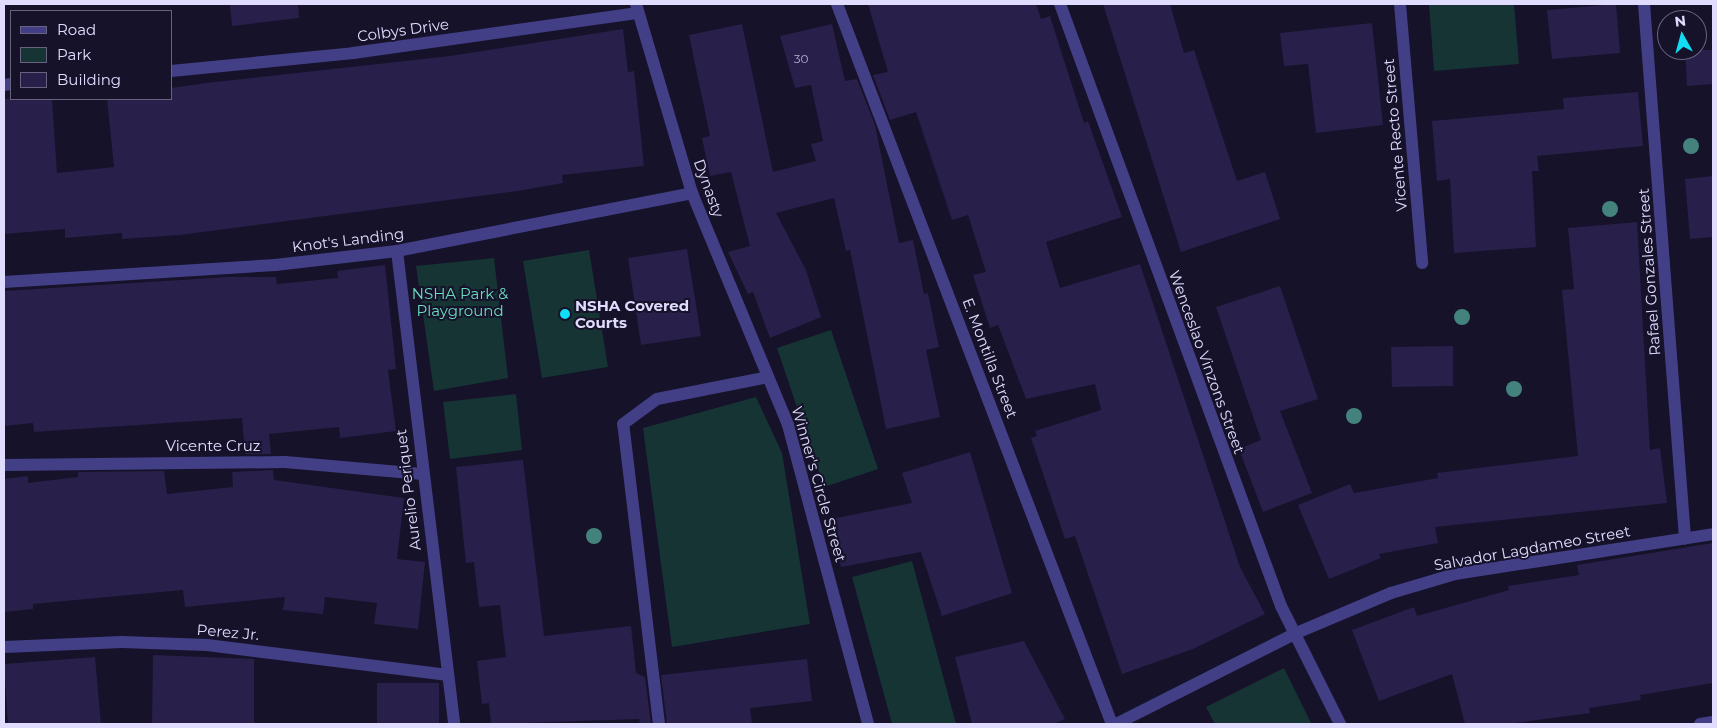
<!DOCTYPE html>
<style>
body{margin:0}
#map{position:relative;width:1717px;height:728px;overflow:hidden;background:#16122a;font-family:Montserrat,sans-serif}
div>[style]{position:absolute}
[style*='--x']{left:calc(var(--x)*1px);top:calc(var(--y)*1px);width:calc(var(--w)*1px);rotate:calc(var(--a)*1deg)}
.green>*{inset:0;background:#153433}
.building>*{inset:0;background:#281f4a}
.street>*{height:12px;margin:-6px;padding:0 6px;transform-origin:6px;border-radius:6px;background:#433f87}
.trees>*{width:16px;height:16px;margin:-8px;border-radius:50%;background:#44827d}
.dots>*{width:14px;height:14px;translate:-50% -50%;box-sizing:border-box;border:2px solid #16122a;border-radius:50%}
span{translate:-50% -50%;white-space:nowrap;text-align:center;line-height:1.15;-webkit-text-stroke:4px #16122a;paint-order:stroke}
.number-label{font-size:12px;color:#b2add1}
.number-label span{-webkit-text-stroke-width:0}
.street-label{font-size:15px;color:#e0dcfe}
.park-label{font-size:15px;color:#69ddc1}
.poi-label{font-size:15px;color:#e0dcfe;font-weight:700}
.left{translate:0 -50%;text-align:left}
.frame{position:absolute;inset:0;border:5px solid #e0dcfe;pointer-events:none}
.legend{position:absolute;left:10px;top:10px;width:162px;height:90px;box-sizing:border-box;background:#16122a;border:1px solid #67637f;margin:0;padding:6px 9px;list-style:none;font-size:15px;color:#e0dcfe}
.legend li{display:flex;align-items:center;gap:10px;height:25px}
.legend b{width:25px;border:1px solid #67637f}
.north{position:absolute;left:1657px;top:10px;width:50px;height:50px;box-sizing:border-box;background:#16122a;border:1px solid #67637f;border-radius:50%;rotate:353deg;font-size:14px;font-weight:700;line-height:20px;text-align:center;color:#e0dcfe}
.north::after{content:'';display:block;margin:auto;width:18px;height:22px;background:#10dcf6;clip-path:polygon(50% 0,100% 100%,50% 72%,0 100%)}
</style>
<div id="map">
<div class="green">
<i style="clip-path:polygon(1429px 4px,1514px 4px,1519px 64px,1434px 71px)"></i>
<i style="clip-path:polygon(589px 250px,608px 367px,542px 378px,523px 261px)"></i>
<i style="clip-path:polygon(494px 258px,508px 378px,434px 391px,416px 266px)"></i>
<i style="clip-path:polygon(831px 330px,878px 469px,824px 487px,777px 348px)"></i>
<i style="clip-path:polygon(516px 394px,522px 450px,450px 459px,443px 402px)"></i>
<i style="clip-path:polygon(756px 397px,782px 453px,810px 624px,672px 647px,643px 428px)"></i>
<i style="clip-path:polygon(912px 561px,956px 724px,892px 724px,852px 577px)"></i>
<i style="clip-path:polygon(1284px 668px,1311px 723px,1215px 724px,1206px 707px)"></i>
</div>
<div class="building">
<i style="clip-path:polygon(230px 4px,298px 4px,299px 18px,232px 26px)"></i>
<i style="clip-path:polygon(868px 4px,1036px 4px,1041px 19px,1050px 16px,1084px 123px,1088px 121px,1122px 217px,1046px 242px,1060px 288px,1140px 264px,1240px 567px,1265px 614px,1193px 649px,1122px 674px,1075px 536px,1065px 539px,1031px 438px,1037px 436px,1035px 431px,1101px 410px,1095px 384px,1026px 399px,998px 325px,990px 328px,973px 275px,986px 272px,968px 215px,952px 220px,916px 112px,890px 120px,873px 75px,888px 72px)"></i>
<i style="clip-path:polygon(1103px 4px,1170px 4px,1184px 53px,1194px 50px,1237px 181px,1265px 172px,1280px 219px,1181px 252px)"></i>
<i style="clip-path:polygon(1616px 4px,1620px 53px,1552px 59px,1547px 10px)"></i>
<i style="clip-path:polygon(1372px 23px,1383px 125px,1316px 133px,1308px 64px,1284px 66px,1280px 33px)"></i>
<i style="clip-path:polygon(742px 24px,773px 172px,816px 161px,811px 144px,823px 141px,811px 85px,795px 88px,780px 36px,832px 24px,845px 81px,857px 79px,875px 125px,899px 243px,913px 240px,924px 294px,928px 293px,939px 347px,926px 350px,940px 417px,886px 429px,850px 250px,846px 251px,834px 198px,776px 213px,806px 270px,821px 317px,770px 338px,753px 292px,748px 294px,728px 252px,750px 246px,731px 172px,710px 176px,702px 138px,710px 136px,689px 35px)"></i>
<i style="clip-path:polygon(623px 29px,628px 72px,634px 71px,644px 166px,562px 175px,563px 183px,518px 191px,180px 235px,122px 239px,122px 233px,65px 238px,65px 229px,4px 234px,4px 99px,52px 99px,57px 173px,114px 167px,107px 99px,171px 99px,171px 88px,206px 83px,450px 56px)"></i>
<i style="clip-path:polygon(1685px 50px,1713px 50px,1713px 84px,1687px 86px)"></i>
<i style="clip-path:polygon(1638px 92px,1643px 146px,1537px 156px,1539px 171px,1532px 171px,1536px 247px,1454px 253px,1450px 179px,1437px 181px,1432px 121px,1564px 109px,1563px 98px)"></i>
<i style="clip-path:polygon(1713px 176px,1713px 237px,1690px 239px,1685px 179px)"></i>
<i style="clip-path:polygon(1637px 222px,1650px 450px,1660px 448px,1667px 503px,1435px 527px,1438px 543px,1379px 554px,1381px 558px,1329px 579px,1298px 505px,1350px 484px,1354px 493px,1438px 478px,1437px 473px,1578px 456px,1562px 290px,1574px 289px,1568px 228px)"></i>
<i style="clip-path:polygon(687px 249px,701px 336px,641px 345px,628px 258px)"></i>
<i style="clip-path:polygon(385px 265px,396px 369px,388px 370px,396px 431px,340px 438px,339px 427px,269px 434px,271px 454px,245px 454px,242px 418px,34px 432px,33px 423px,4px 426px,4px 291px,229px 277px,276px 277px,277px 284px,338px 278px,337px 271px)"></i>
<i style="clip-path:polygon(1280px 286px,1318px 399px,1280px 411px,1312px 493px,1263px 512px,1239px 449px,1261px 440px,1216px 307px)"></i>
<i style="clip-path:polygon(1453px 346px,1453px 386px,1392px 387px,1391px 347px)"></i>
<i style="clip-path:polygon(970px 452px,1012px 593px,942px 616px,921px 552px,841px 567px,831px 519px,912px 503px,902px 473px)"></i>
<i style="clip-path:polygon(523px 460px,544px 636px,631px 626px,636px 673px,645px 677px,651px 724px,640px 724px,639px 719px,491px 724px,489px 703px,482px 704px,477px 661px,506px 657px,500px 605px,479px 607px,474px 562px,466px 563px,456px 467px)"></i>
<i style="clip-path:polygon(273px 470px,274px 480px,404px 498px,397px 559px,425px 562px,418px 629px,374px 624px,377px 603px,325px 597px,323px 614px,283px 610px,285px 597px,185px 607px,183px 590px,33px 604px,33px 609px,4px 612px,4px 479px,28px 476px,28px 483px,78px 477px,78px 472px,164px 471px,167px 494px,233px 487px,232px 472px)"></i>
<i style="clip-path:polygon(1713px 543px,1713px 683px,1640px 695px,1641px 700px,1589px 708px,1590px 713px,1508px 724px,1465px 724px,1452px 674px,1379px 701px,1352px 630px,1414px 607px,1417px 616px,1509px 590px,1508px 586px,1579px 575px,1577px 565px)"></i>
<i style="clip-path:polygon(1024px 641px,1065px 719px,1053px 724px,972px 724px,955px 657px)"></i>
<i style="clip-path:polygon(153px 655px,254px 659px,254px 724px,152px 724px)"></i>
<i style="clip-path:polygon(95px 657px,101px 724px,8px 724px,4px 664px)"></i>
<i style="clip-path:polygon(807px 659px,812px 701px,750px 708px,752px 724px,667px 724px,661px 675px)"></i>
<i style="clip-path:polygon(377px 683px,439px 683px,439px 724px,377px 724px)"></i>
</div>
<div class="street">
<i style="--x:636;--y:4;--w:197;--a:73.5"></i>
<i style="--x:692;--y:193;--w:251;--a:67.5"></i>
<i style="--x:788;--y:425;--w:310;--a:75"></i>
<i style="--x:837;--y:4;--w:771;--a:69.1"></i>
<i style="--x:1060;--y:4;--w:641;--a:69.84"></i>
<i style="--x:1281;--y:606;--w:132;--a:63.4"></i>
<i style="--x:1400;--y:4;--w:260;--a:85.1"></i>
<i style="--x:1644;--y:4;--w:536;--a:85.61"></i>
<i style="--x:171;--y:71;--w:183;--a:-5.6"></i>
<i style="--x:353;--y:53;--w:288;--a:-8"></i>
<i style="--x:4;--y:85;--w:7;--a:-8"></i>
<i style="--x:397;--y:251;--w:476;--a:83.1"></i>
<i style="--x:4;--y:282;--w:272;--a:-3.6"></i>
<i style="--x:275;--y:265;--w:123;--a:-6.5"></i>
<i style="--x:397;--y:251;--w:301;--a:-11.1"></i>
<i style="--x:4;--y:465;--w:281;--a:-0.6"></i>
<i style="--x:285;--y:462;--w:138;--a:5"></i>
<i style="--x:4;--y:647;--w:118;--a:-2.4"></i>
<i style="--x:122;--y:642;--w:85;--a:2"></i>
<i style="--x:207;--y:645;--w:243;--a:7.1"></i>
<i style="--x:659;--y:724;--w:302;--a:-96.8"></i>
<i style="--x:623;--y:424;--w:42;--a:-36.3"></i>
<i style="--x:657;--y:399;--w:113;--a:-11.2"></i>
<i style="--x:1116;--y:724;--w:199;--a:-26.8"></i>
<i style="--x:1294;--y:634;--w:105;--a:-22.9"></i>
<i style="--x:1391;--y:593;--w:67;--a:-16.5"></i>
<i style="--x:1455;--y:574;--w:261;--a:-8.8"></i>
<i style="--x:1700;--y:724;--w:13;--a:-9"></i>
</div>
<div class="trees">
<i style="left:1691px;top:146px"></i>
<i style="left:1610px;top:209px"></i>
<i style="left:1462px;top:317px"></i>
<i style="left:1514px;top:389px"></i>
<i style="left:1354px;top:416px"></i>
<i style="left:594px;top:536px"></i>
</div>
<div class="dots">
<i style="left:565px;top:314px;background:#10dcf6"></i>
</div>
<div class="number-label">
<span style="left:801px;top:59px">30</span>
</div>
<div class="street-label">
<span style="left:403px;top:30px;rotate:-8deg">Colbys Drive</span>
<span style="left:1395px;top:135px;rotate:-95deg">Vicente Recto Street</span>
<span style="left:709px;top:188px;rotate:70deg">Dynasty</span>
<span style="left:348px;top:240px;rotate:-7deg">Knot's Landing</span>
<span style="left:1649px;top:272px;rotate:-94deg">Rafael Gonzales Street</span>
<span style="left:990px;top:358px;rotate:69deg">E. Montilla Street</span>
<span style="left:1207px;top:362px;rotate:70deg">Wenceslao Vinzons Street</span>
<span style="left:213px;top:446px">Vicente Cruz</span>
<span style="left:819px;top:484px;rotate:74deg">Winner's Circle Street</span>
<span style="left:408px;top:490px;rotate:-97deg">Aurelio Periquet</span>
<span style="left:1532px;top:548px;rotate:-10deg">Salvador Lagdameo Street</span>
<span style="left:228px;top:632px;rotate:5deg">Perez Jr.</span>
</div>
<div class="park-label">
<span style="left:460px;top:302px">NSHA Park &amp;<br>Playground</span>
</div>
<div class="poi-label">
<span class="left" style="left:575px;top:314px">NSHA Covered<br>Courts</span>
</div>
<div class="frame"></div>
<ul class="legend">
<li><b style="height:6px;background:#433f87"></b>Road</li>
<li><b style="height:14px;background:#153433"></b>Park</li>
<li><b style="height:14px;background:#281f4a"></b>Building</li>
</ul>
<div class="north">N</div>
</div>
